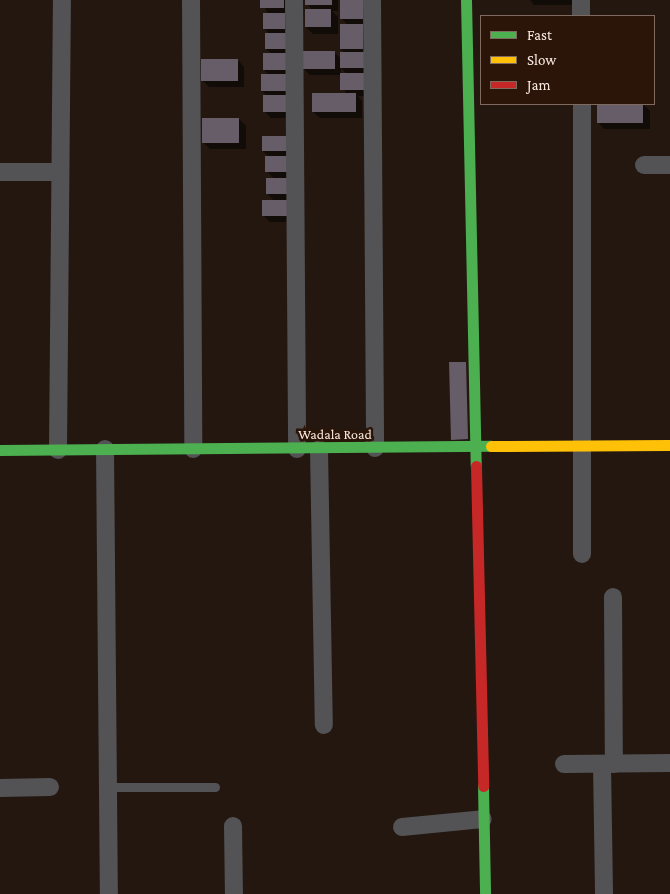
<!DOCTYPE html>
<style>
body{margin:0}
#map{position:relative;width:670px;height:894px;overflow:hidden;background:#231710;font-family:"Crimson Pro",serif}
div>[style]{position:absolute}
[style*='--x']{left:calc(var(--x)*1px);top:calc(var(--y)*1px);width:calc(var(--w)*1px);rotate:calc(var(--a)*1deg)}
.shadow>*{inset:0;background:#0007}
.building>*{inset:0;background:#665d68}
.lane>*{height:9px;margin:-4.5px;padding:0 4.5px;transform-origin:4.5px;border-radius:4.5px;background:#535254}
.street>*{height:18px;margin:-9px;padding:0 9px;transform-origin:9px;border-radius:9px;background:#535254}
.fast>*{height:11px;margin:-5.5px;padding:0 5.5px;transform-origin:5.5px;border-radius:5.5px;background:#4caf50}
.slow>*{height:11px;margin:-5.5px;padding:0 5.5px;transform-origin:5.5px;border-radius:5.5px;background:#ffc107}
.jam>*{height:11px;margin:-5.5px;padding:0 5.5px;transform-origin:5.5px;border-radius:5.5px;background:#c62828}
span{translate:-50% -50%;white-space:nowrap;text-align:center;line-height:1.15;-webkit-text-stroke:5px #2b1508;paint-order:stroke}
.street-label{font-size:14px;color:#faeae2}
.legend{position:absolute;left:480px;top:15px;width:175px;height:90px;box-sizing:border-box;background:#2b1508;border:1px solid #7e6a5f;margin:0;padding:6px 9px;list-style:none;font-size:15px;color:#faeae2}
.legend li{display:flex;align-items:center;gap:10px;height:25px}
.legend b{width:25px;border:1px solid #7e6a5f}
</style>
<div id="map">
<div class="shadow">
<i style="clip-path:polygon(261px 0,290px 0,290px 14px,284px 14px,291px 21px,293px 118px,271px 118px,265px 112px,267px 96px,262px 91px,269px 75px,264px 70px,272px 54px,266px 49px,270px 35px,264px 28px,268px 14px)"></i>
<i style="clip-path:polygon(306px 0,338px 0,338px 11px,332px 11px,338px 17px,338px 34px,313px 34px,306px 27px,312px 11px)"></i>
<i style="clip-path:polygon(evenodd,349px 0,367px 0,363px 2px,369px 8px,369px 25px,362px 25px,369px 32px,373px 96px,358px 96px,362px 101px,362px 118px,320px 118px,313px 112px,346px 94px,341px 75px,310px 75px,304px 69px,334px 52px,341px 59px,346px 54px,341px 49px,348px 25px,341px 18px,349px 0,341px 68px,347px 74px,341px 74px,341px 68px)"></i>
<i style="clip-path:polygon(530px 0,576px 0,576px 5px,534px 5px)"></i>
<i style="clip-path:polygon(238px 60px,244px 67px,244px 87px,209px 87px,202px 80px)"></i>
<i style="clip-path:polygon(643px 104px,650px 111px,650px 129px,604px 129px,598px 122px)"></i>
<i style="clip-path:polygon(239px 119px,246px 126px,246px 149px,210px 149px,203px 142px)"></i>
<i style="clip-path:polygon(287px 137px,295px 222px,270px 222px,263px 215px,274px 201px,267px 193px,275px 180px,267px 171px,269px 157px,263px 151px)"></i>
</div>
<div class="building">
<i style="clip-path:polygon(260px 0,284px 0,284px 8px,260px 8px)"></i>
<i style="clip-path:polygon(305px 0,332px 0,332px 5px,305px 5px)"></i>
<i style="clip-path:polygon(340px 0,363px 0,363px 19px,340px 19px)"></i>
<i style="clip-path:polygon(305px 9px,331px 9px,331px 27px,305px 27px)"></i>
<i style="clip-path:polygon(263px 13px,285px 13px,285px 29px,263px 29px)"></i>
<i style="clip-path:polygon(340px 24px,363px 24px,363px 49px,340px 49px)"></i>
<i style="clip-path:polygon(265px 33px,288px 33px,288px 49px,265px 49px)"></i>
<i style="clip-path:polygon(302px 51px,335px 51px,335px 69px,302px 69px)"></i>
<i style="clip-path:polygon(340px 52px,365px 52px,365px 68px,340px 68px)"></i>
<i style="clip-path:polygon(263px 53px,287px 53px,287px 70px,263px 70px)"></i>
<i style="clip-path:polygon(201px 59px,238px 59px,238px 81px,201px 81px)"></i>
<i style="clip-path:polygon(340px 73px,367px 73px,367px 90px,340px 90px)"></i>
<i style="clip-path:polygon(261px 74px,286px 74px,286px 91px,261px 91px)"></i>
<i style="clip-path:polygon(312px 93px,356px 93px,356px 112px,312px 112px)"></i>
<i style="clip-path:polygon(263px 95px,287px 95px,287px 112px,263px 112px)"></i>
<i style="clip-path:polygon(597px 104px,643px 104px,643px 123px,597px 123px)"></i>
<i style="clip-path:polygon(202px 118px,239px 118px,239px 143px,202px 143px)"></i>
<i style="clip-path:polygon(262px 136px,287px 136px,287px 151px,262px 151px)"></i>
<i style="clip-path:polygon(265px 156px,287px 156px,287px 172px,265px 172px)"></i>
<i style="clip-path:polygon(266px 178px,287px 178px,287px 194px,266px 194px)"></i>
<i style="clip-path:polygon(262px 200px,288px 200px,288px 216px,262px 216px)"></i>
<i style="clip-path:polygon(449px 362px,466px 362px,468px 439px,451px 440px)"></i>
</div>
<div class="lane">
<i style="--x:110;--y:787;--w:105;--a:0"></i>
</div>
<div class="street">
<i style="--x:191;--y:0;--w:449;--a:89.7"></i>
<i style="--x:294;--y:0;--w:449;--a:89.6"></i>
<i style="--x:372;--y:0;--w:448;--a:89.6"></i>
<i style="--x:581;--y:0;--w:16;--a:90"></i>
<i style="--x:644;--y:165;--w:26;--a:0"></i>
<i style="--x:0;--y:172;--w:60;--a:0"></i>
<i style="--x:105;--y:449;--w:445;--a:89.5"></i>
<i style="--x:319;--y:449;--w:276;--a:89"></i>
<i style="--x:58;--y:450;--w:450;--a:-89.5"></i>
<i style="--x:582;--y:554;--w:450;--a:-90"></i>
<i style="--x:613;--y:597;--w:167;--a:89.7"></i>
<i style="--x:564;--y:764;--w:106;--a:-0.5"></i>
<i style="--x:602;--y:764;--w:130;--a:89.1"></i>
<i style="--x:0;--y:788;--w:50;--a:-1.1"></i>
<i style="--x:233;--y:826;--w:68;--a:89.2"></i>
<i style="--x:402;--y:827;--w:81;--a:-5.6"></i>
</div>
<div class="fast">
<i style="--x:466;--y:0;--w:466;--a:88.8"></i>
<i style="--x:0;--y:450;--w:491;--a:-0.5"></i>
<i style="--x:483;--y:786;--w:108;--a:88.9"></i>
</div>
<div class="slow">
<i style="--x:491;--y:446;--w:179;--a:-0.3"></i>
</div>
<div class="jam">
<i style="--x:476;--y:466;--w:320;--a:88.7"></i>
</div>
<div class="street-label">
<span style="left:335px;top:434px">Wadala Road</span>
</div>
<ul class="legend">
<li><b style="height:6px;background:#4caf50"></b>Fast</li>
<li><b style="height:6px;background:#ffc107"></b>Slow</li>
<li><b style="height:6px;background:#c62828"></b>Jam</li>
</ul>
</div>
